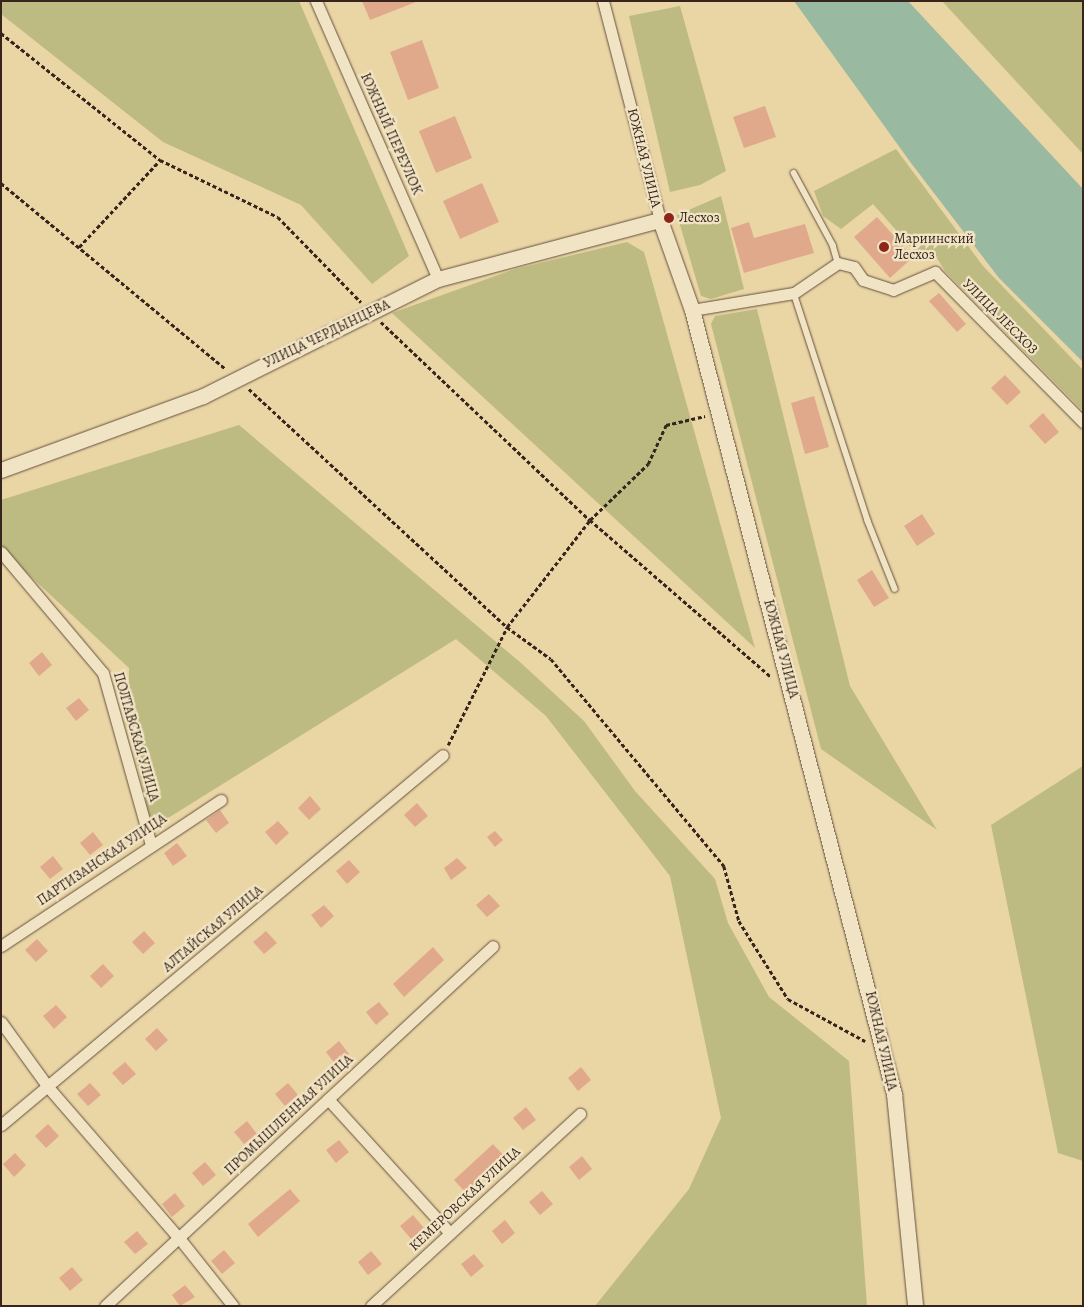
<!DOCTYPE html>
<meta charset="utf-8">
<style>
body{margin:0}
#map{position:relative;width:1084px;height:1307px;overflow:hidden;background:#ead5a5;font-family:Alegreya,serif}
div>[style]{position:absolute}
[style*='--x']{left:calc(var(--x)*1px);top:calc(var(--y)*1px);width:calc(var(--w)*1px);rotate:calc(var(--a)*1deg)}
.green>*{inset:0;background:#bdbb82}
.water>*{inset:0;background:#99b9a1}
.building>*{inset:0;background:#e1a98c}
.path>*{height:2.5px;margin-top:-1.25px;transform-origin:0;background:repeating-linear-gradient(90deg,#37241d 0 4px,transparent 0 6.5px)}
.roads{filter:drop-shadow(0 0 1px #64503f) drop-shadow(0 0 1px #64503f)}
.lane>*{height:5.5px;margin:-2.75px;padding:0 2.75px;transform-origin:2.75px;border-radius:2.75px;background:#f1e4c4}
.street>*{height:11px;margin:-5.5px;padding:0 5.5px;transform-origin:5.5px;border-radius:5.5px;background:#f1e4c4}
.secondary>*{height:15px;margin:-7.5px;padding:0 7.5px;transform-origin:7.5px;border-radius:7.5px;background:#f1e4c4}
.dots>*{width:14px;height:14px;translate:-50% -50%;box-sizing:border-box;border:2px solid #f1e4c4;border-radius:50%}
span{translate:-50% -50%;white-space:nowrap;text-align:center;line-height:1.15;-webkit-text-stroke:4.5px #f1e4c4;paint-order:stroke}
.street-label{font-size:14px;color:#37241d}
.poi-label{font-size:14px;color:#37241d}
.left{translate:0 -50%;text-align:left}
.frame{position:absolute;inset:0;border:2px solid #37241d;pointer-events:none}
</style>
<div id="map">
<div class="green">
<i style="clip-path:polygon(1px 1px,299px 1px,409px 256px,372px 284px,301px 205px,163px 142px,1px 14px)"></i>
<i style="clip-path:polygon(942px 1px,1083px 1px,1083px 154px)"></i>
<i style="clip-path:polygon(680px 6px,726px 171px,700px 185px,670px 192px,629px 16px)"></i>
<i style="clip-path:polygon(896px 149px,983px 266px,1083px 370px,1083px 411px,945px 271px,932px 250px,918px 255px,873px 204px,841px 229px,823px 216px,814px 191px)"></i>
<i style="clip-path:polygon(721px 196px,744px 289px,711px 299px,701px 296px,677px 215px)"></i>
<i style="clip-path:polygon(627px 242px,644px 252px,755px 648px,392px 313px,515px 269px)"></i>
<i style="clip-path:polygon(757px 309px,850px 686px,937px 830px,821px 749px,711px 324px,715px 316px)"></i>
<i style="clip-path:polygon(239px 425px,521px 663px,584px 721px,635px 791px,715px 879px,728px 923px,769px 997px,849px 1061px,867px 1306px,595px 1306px,689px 1189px,721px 1118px,670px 876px,546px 716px,456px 639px,152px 828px,128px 723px,129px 668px,1px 549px,1px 500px)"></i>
<i style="clip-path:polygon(1083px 766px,1083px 1161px,1058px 1153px,991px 825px)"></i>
</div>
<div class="water">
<i style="clip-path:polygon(794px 1px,908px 1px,1083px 189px,1083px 362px,999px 278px,911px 163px)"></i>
</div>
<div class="building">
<i style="clip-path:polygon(362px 1px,416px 1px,416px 2px,370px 20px)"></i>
<i style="clip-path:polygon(422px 40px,439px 88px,408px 100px,390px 52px)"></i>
<i style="clip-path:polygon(765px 106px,776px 137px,744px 148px,733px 117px)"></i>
<i style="clip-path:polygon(455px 116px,472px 158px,436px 173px,419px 131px)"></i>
<i style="clip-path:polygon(482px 183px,499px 222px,460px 239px,443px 201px)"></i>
<i style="clip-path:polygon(877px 217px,913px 257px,890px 278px,854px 237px)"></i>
<i style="clip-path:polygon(749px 222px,754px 238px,805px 224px,814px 253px,744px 273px,731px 228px)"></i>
<i style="clip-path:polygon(939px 293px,966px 324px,957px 332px,929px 301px)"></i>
<i style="clip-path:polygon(1005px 375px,1021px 392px,1007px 405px,991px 388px)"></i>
<i style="clip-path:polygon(814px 396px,829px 447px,805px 454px,791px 403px)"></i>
<i style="clip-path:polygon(1043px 413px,1059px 432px,1045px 444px,1029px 426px)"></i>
<i style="clip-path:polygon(922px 514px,935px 534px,917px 546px,904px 526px)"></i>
<i style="clip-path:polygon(872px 570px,889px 598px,874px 607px,857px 580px)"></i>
<i style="clip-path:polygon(42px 652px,52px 665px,39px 676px,29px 663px)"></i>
<i style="clip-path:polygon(79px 698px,89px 710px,76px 721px,66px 708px)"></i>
<i style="clip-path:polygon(310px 796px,321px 809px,309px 820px,298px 808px)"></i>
<i style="clip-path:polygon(417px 803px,428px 816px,415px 827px,404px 815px)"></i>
<i style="clip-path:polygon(220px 810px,229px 823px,216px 833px,206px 820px)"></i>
<i style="clip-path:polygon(278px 821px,289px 833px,276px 845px,265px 832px)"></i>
<i style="clip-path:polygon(495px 831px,503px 840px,495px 847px,487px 837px)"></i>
<i style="clip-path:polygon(93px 832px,103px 845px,90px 855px,80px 843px)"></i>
<i style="clip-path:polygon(177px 843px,187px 856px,173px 866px,164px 853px)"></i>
<i style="clip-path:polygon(53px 856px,63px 869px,50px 879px,40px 867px)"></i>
<i style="clip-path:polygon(457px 858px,467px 868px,451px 880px,444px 868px)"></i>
<i style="clip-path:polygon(349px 860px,360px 872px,347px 884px,336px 871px)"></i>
<i style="clip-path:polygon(489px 894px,500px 906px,487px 917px,476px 905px)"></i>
<i style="clip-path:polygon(324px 905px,334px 916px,321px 928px,311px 915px)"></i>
<i style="clip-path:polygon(144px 931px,155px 943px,143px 954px,132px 942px)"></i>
<i style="clip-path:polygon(266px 931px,277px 943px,264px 954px,253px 942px)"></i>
<i style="clip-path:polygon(37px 939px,48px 951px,36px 962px,25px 950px)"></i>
<i style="clip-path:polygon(433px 947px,444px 960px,404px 997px,393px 984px)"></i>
<i style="clip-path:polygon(103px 964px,114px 976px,101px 988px,90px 976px)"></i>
<i style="clip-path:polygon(379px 1002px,389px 1014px,376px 1025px,366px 1012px)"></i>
<i style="clip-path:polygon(56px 1005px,67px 1017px,54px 1029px,43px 1016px)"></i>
<i style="clip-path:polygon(157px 1028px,168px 1040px,156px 1051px,145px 1039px)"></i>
<i style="clip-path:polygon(339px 1041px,349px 1054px,336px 1065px,326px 1052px)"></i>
<i style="clip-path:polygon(125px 1062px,136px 1074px,123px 1085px,112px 1073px)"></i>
<i style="clip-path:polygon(581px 1067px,591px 1080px,578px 1091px,568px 1078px)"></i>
<i style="clip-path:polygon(90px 1083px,101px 1095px,88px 1106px,77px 1094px)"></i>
<i style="clip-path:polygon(288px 1083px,298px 1095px,285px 1106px,275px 1094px)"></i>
<i style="clip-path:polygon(526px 1107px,536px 1120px,523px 1130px,513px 1118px)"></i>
<i style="clip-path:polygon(247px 1121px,257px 1134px,244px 1144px,234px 1132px)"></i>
<i style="clip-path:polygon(48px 1124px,59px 1136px,46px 1148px,35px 1136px)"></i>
<i style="clip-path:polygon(339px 1140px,349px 1152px,336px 1163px,326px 1150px)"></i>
<i style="clip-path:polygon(493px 1144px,504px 1156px,465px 1192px,454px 1180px)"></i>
<i style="clip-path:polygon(15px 1153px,26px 1165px,14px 1177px,3px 1164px)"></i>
<i style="clip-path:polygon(582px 1156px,592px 1169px,579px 1180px,569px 1167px)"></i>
<i style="clip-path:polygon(205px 1162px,216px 1175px,203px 1186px,192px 1173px)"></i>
<i style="clip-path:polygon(290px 1189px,300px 1201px,258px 1237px,248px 1224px)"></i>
<i style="clip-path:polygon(542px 1191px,553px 1204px,540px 1215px,529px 1202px)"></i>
<i style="clip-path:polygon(175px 1193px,185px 1206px,172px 1217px,162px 1204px)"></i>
<i style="clip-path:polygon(413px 1215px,424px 1228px,411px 1239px,400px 1226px)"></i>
<i style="clip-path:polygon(505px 1220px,515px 1233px,502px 1244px,492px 1231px)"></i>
<i style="clip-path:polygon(137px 1231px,148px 1244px,135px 1254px,124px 1242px)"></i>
<i style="clip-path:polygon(224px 1250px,235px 1263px,222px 1274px,211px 1261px)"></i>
<i style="clip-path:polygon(371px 1251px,382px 1264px,368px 1275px,358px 1262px)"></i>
<i style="clip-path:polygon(474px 1254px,484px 1266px,471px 1277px,461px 1264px)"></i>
<i style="clip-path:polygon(72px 1267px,83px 1280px,70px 1291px,59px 1278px)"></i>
<i style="clip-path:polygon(185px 1285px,195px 1297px,180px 1306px,172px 1295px)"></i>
</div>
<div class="path">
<i style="--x:1;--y:33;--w:203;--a:38.6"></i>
<i style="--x:160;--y:160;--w:131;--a:25.8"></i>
<i style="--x:278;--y:217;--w:119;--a:45.7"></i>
<i style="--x:1;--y:183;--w:292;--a:39.6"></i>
<i style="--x:79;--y:247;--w:119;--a:-47"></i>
<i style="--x:381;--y:322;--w:288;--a:43.5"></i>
<i style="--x:590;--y:520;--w:240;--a:40.9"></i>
<i style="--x:249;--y:389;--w:351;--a:42.7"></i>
<i style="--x:507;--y:627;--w:54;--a:36"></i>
<i style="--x:551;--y:659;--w:270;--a:50.1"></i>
<i style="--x:724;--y:866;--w:57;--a:74.7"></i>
<i style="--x:739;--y:921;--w:92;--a:57.9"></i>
<i style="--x:788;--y:999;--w:88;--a:28.6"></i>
<i style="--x:448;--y:745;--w:132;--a:-63.4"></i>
<i style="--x:507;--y:627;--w:135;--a:-52.2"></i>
<i style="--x:590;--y:520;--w:81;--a:-44"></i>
<i style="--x:648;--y:464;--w:43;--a:-65.2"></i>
<i style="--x:666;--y:425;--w:40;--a:-13"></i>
</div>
<div class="roads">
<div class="lane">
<i style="--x:794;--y:173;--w:82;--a:61.6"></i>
<i style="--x:833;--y:245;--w:19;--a:74"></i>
<i style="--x:794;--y:293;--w:240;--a:72"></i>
<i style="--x:868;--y:521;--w:73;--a:68.3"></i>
</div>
<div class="street">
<i style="--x:316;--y:1;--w:304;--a:66.3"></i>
<i style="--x:603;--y:1;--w:226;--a:75.4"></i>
<i style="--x:692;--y:310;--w:103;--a:-9.5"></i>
<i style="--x:794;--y:293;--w:53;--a:-34.3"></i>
<i style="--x:838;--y:263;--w:16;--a:14"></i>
<i style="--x:854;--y:267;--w:16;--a:55"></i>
<i style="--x:863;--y:280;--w:32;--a:18"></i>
<i style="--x:893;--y:290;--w:46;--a:-23.2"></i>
<i style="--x:935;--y:272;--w:211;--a:45.4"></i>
<i style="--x:1;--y:552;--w:158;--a:49.9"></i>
<i style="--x:103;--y:673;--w:179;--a:74.4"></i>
<i style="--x:1;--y:946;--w:264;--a:-33.6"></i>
<i style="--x:1;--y:1022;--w:80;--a:54.1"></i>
<i style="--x:48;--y:1087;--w:200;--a:49.1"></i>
<i style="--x:179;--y:1238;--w:87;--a:51.5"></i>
<i style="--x:328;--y:1099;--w:181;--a:47.7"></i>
<i style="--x:1;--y:1125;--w:576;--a:-39.93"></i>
<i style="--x:105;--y:1306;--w:529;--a:-42.86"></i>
<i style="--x:371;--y:1306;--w:284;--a:-42.6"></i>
</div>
<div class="secondary">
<i style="--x:1;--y:470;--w:215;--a:-20.1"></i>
<i style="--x:203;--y:396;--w:263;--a:-26.5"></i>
<i style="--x:438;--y:279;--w:230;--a:-14.9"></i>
<i style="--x:660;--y:220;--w:96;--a:70.4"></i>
<i style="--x:692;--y:310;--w:810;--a:75.55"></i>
<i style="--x:894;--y:1094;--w:213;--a:84.3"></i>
</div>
</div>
<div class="dots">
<i style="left:669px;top:218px;background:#8f2418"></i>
<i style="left:884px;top:247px;background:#8f2418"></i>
</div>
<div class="street-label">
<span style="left:391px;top:134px;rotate:66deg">ЮЖНЫЙ ПЕРЕУЛОК</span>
<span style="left:644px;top:158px;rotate:76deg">ЮЖНАЯ УЛИЦА</span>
<span style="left:1000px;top:317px;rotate:45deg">УЛИЦА ЛЕСХОЗ</span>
<span style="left:327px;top:334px;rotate:-26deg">УЛИЦА ЧЕРДЫНЦЕВА</span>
<span style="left:781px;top:649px;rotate:75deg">ЮЖНАЯ УЛИЦА</span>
<span style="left:136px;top:737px;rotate:74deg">ПОЛТАВСКАЯ УЛИЦА</span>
<span style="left:102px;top:860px;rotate:-34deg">ПАРТИЗАНСКАЯ УЛИЦА</span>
<span style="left:213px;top:929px;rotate:-40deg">АЛТАЙСКАЯ УЛИЦА</span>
<span style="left:881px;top:1041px;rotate:77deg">ЮЖНАЯ УЛИЦА</span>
<span style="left:289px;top:1115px;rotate:-43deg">ПРОМЫШЛЕННАЯ УЛИЦА</span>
<span style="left:465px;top:1199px;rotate:-43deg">КЕМЕРОВСКАЯ УЛИЦА</span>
</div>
<div class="poi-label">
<span class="left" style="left:679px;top:218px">Лесхоз</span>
<span class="left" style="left:894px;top:247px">Мариинский<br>Лесхоз</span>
</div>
<div class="frame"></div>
</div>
